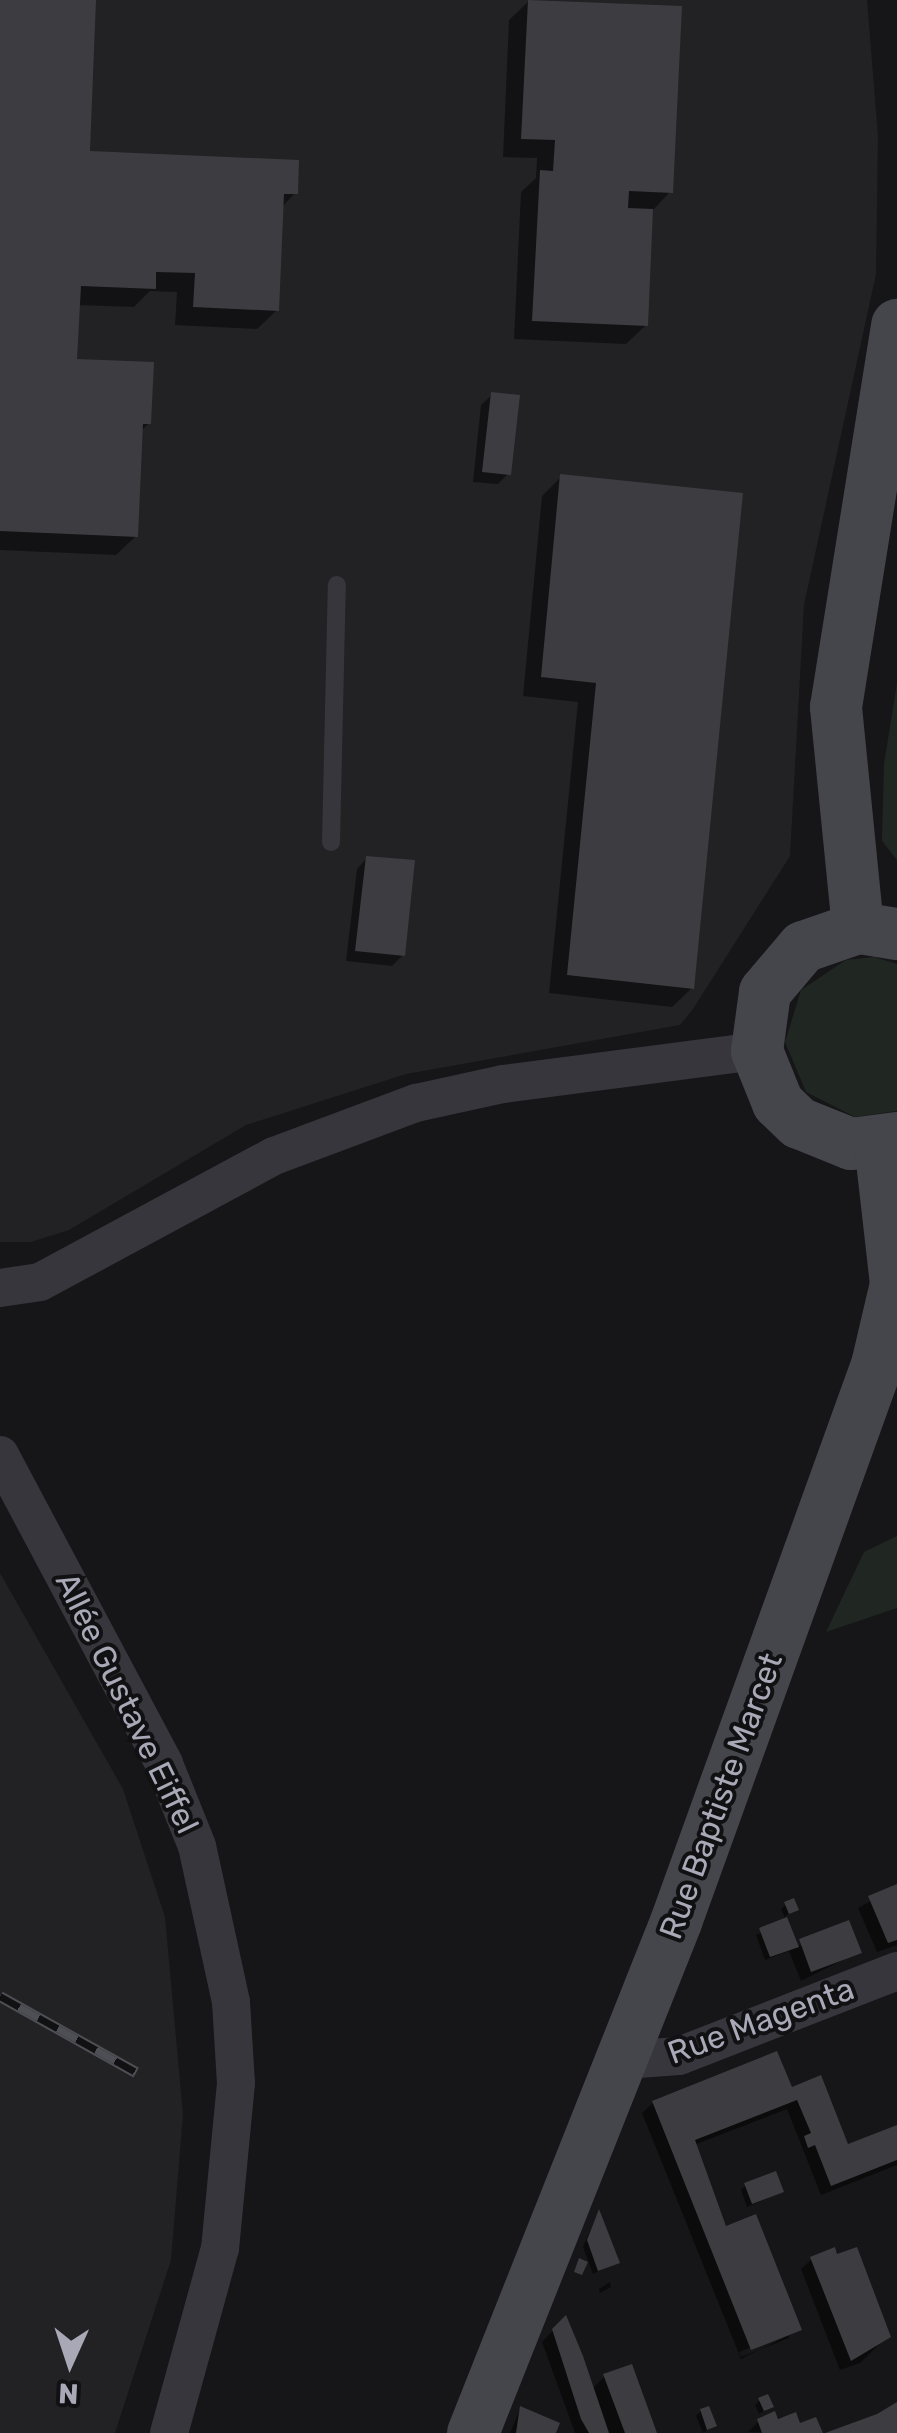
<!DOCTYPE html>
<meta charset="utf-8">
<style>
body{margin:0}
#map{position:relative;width:897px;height:2433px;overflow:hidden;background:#161517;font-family:Rubik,sans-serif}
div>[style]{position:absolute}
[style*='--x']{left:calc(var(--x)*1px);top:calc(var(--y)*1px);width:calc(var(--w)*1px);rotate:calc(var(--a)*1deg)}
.built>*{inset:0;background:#222124}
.green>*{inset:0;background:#202722}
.shadow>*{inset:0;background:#0007}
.building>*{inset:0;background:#3d3c41}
.lane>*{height:18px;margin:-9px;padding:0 9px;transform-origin:9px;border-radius:9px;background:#37363c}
.street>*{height:38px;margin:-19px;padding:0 19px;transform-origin:19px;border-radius:19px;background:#37363c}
.secondary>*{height:52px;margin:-26px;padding:0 26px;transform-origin:26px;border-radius:26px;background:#45454c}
.rail>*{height:11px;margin-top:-5.5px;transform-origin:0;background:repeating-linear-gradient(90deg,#111012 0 22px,#4e4e55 0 44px);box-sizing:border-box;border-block:2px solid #4e4e55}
span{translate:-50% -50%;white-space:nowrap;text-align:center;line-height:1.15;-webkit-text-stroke:8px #111012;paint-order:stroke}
.street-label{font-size:32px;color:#a8a8b7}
.north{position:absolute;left:20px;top:2313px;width:100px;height:100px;-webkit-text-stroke:8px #111012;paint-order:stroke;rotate:183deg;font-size:28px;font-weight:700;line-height:40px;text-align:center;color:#a8a8b7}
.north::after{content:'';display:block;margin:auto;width:35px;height:45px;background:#a8a8b7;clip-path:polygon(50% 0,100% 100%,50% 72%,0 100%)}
</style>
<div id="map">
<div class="built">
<i style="clip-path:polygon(0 0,867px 0,878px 136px,876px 274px,804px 605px,790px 856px,693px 1009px,680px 1025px,406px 1074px,246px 1125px,69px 1230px,31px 1242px,0 1242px)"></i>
<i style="clip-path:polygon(0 1573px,123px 1789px,165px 1917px,183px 2115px,171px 2260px,115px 2433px,0 2433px)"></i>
</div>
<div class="green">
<i style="clip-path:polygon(897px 683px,897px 860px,882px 841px,884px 764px)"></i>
<i style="clip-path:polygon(874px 957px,897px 964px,897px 1111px,855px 1117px,806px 1092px,785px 1042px,801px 990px,846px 960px)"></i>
<i style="clip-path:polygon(897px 1536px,897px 1608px,826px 1632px,864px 1552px)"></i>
</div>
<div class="shadow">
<i style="clip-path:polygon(0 0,94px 0,87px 153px,295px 193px,281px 208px,277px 310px,257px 329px,175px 325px,177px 292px,150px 291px,134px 307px,77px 305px,75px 361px,149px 423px,140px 432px,136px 536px,116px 555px,0 550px)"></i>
<i style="clip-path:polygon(529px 1px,670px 192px,651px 212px,646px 325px,626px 344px,514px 339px,521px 192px,536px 178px,537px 158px,503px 157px,509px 20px)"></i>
<i style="clip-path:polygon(492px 395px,509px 473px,498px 484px,473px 482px,481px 405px)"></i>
<i style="clip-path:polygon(561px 477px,692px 988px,672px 1007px,549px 993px,578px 702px,523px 696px,542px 496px)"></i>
<i style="clip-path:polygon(367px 858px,403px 955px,392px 966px,346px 961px,357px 869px)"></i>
<i style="clip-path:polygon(897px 1886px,897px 1945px,877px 1952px,858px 1908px)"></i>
<i style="clip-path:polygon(786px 1904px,796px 1909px,784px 1917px,796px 1945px,859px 1952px,801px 1981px,789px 1951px,765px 1960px,756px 1935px,786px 1920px,781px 1909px)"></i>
<i style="clip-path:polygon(evenodd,790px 2090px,847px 2148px,897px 2128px,897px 2165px,821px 2195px,787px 2109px,694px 2145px,725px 2229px,799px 2330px,741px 2359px,642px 2113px,653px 2103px,790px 2090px,789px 2332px,789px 2338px,741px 2357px,739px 2352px,789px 2332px)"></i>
<i style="clip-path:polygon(746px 2185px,781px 2192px,747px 2207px,741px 2190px)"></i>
<i style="clip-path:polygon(598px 2213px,617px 2262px,593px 2274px,583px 2247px)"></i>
<i style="clip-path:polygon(856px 2250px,888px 2336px,860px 2363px,840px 2370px,801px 2269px,812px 2259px)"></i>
<i style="clip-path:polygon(610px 2282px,611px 2287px,600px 2293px,599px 2289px)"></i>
<i style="clip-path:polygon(564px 2319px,590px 2391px,605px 2376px,654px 2433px,575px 2433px,542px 2342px)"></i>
<i style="clip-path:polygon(760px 2400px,771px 2407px,759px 2414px,755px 2405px)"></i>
<i style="clip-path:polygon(520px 2409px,553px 2433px,510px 2433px)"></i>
<i style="clip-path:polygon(701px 2411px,714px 2425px,703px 2433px,696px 2416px)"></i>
<i style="clip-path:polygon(794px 2415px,799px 2426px,820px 2433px,748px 2432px,758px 2422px)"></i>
</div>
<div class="building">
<i style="clip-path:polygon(0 0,96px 0,90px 151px,299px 160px,298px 194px,284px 194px,279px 311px,193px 307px,195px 273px,156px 272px,156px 289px,81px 286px,77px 359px,154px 362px,151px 424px,143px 424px,138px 537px,0 531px)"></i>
<i style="clip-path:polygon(528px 0,682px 6px,673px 193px,629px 191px,628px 208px,653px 209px,648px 326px,532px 321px,540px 170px,553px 171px,555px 140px,521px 139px)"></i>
<i style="clip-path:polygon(491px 392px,520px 395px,511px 475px,482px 472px)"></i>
<i style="clip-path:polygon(560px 474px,743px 493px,694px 989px,567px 975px,596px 683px,541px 677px)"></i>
<i style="clip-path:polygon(366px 856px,415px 860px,405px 956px,355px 951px)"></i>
<i style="clip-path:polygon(897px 1884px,897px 1940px,888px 1943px,868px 1896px)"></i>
<i style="clip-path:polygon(794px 1898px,799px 1910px,789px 1914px,784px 1902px)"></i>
<i style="clip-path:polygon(787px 1917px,799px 1947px,770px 1957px,759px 1928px)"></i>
<i style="clip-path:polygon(849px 1920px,862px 1953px,811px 1972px,799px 1939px)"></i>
<i style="clip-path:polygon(777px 2051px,792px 2087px,821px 2075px,848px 2144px,897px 2125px,897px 2160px,831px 2186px,815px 2145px,808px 2148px,804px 2136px,811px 2133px,797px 2100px,695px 2140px,726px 2226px,756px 2214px,802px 2330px,751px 2350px,652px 2101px)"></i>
<i style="clip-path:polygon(776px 2171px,784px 2192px,752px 2204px,744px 2183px)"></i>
<i style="clip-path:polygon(599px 2209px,620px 2263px,598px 2271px,587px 2240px)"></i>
<i style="clip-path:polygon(835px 2247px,837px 2254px,857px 2247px,891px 2337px,851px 2361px,810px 2257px)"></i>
<i style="clip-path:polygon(579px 2258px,588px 2262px,582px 2275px,574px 2272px)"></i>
<i style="clip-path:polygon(566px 2315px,583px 2356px,609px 2433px,589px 2433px,581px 2419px,552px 2329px)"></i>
<i style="clip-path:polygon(632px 2364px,657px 2433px,625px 2433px,603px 2374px)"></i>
<i style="clip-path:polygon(768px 2394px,774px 2407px,764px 2411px,758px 2398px)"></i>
<i style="clip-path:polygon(897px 2402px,897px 2433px,825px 2433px,877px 2414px)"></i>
<i style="clip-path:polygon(520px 2406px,560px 2423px,556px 2433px,516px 2433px)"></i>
<i style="clip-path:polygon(709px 2406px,717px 2426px,707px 2430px,700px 2409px)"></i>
<i style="clip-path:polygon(775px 2411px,778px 2419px,796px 2412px,800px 2423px,816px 2417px,823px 2433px,762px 2433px,757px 2419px)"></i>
</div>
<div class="lane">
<i style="--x:331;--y:842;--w:257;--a:-88.7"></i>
</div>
<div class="street">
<i style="--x:0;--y:1288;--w:40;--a:-8.5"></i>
<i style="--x:40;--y:1282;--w:266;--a:-28.3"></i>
<i style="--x:274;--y:1156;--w:152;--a:-20.5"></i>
<i style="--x:416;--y:1103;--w:89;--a:-12.3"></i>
<i style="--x:503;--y:1084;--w:256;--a:-7.4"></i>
<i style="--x:0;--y:1455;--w:350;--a:62"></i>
<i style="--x:164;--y:1764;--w:88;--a:68.1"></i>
<i style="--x:197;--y:1846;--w:160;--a:77.7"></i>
<i style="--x:231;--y:2002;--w:81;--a:86.5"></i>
<i style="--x:236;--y:2083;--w:166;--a:95.5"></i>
<i style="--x:220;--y:2248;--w:192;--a:105.4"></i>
<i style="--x:624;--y:2060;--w:55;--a:-4.2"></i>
<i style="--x:679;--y:2056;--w:234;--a:-21.3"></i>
</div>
<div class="secondary">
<i style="--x:858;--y:928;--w:222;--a:-95.7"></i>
<i style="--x:836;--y:707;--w:387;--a:-80.9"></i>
<i style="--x:897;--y:934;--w:39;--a:-171"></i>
<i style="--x:858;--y:928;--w:58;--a:160.9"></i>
<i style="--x:803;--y:947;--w:59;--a:130.2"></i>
<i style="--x:765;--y:992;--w:60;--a:97.7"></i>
<i style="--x:757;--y:1051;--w:56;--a:68"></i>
<i style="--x:778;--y:1103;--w:29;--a:44"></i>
<i style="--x:799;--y:1123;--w:56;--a:22"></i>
<i style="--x:851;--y:1144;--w:46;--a:-7.4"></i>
<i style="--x:473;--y:2433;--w:550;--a:-68.33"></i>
<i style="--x:676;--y:1922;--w:592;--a:-70.16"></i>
<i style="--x:877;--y:1365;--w:83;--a:-76.8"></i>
<i style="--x:896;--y:1284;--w:141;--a:-96.5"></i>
</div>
<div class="rail">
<i style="--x:0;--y:1996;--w:156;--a:29.2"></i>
</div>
<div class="street-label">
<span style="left:127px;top:1703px;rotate:64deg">Allée Gustave Eiffel</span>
<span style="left:721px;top:1796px;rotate:-70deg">Rue Baptiste Marcet</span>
<span style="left:761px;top:2021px;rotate:-20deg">Rue Magenta</span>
</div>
<div class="north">N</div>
</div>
